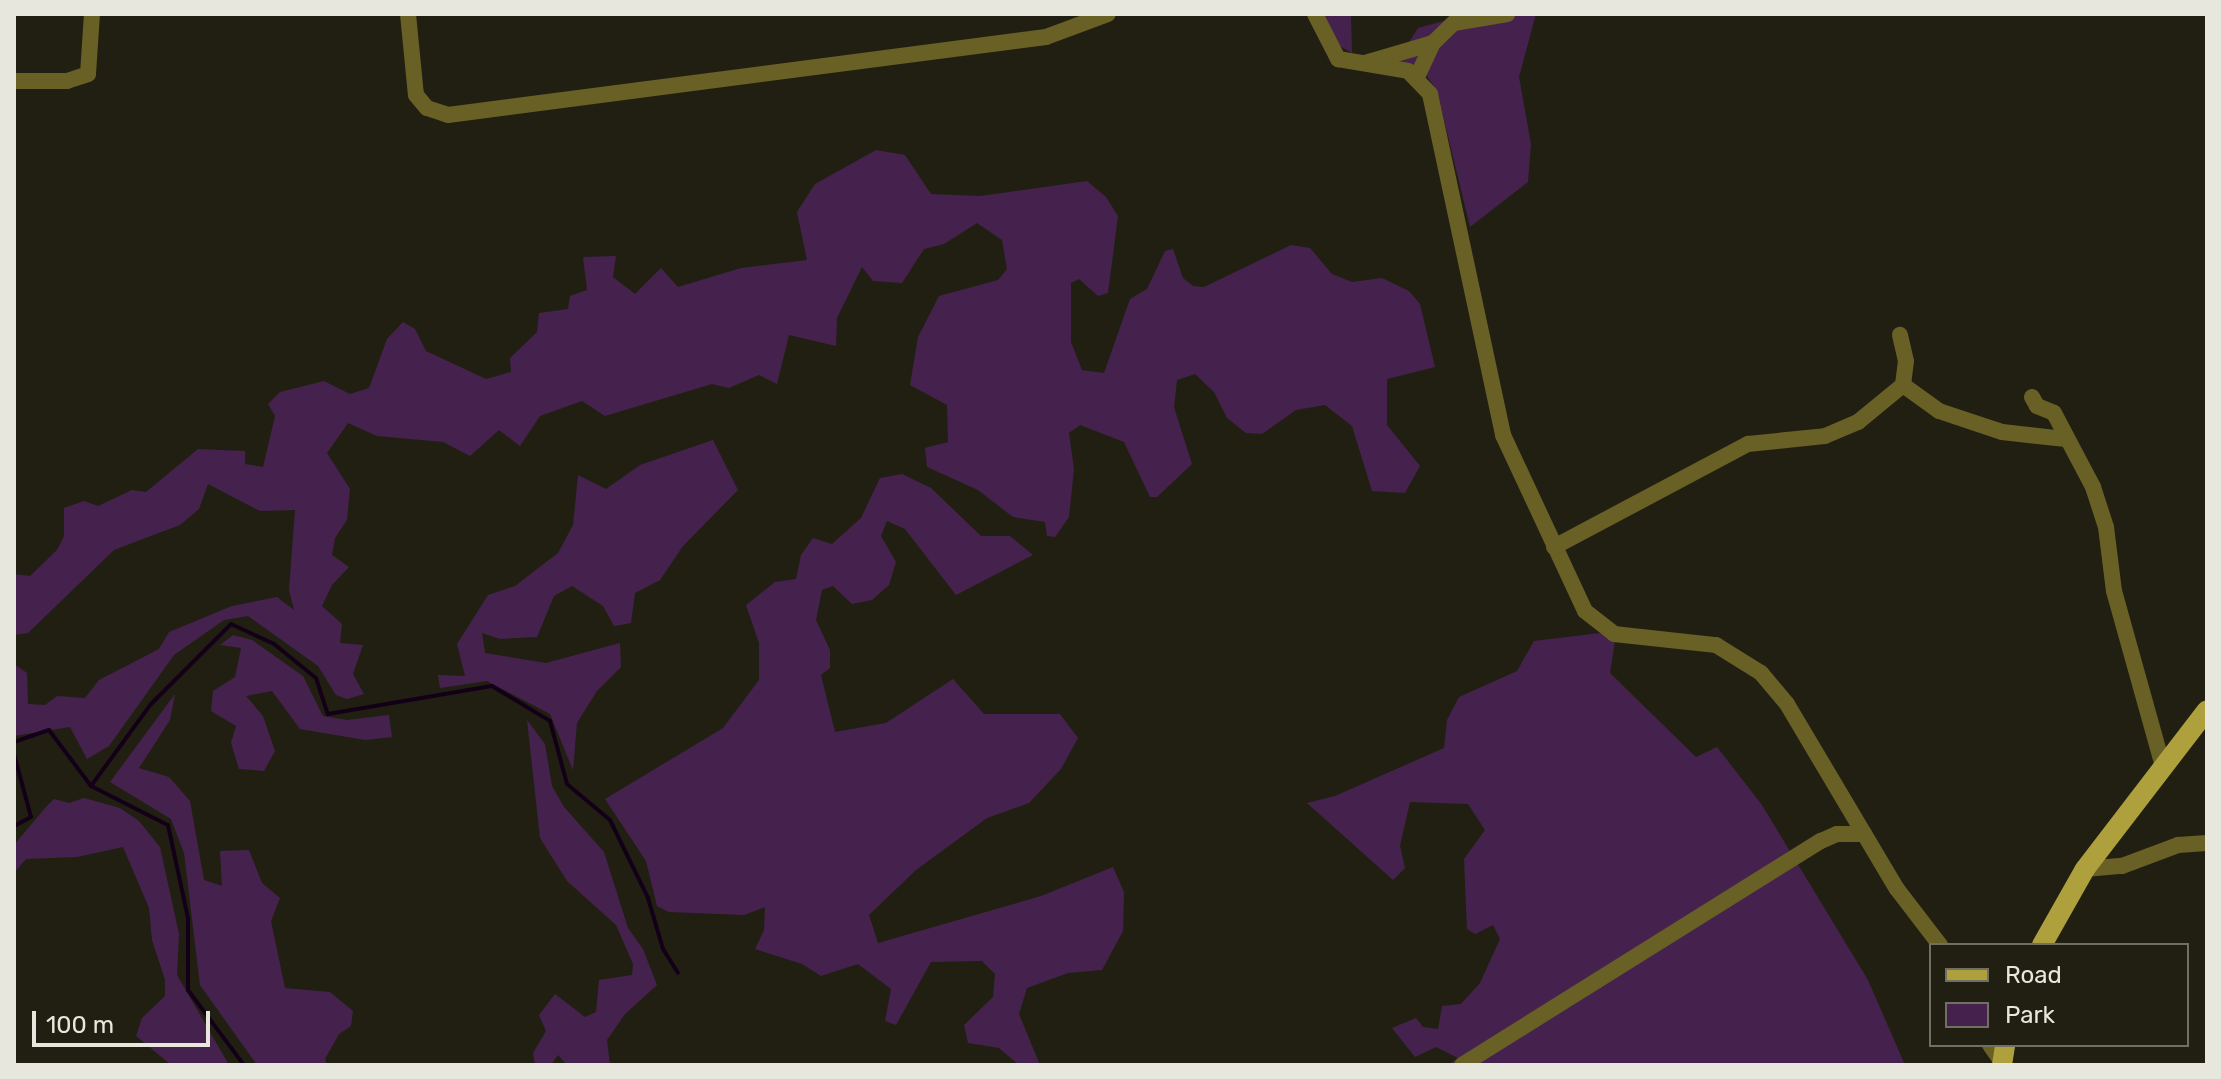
<!DOCTYPE html>
<style>
body{margin:0}
#map{position:relative;width:2221px;height:1079px;overflow:hidden;background:#211f12;font-family:Rubik,sans-serif}
div>[style]{position:absolute}
[style*='--x']{left:calc(var(--x)*1px);top:calc(var(--y)*1px);width:calc(var(--w)*1px);rotate:calc(var(--a)*1deg)}
.green>*{inset:0;background:#45224d}
.stream>*{height:4px;margin:-2px;padding:0 2px;transform-origin:2px;border-radius:2px;background:#130018}
.minor>*{height:16px;margin:-8px;padding:0 8px;transform-origin:8px;border-radius:8px;background:#686025}
.major>*{height:20px;margin:-10px;padding:0 10px;transform-origin:10px;border-radius:10px;background:#aea03c}
span{translate:-50% -50%;white-space:nowrap;text-align:center;line-height:1.15;-webkit-text-stroke:8px #211f12;paint-order:stroke}
.frame{position:absolute;inset:0;border:16px solid #e8e7de;pointer-events:none}
.legend{position:absolute;left:1929px;top:943px;width:260px;height:104px;box-sizing:border-box;background:#211f12;border:2px solid #716f64;margin:0;padding:10px 14px;list-style:none;font-size:24px;color:#e8e7de}
.legend li{display:flex;align-items:center;gap:16px;height:40px}
.legend b{width:40px;border:2px solid #716f64}
.scale{position:absolute;left:32px;top:1011px;width:178px;height:36px;box-sizing:border-box;border:4px solid #e8e7de;border-top:0;padding-left:10px;font-size:24px;line-height:28px;white-space:nowrap;color:#e8e7de;-webkit-text-stroke:6px #211f12;paint-order:stroke}
</style>
<div id="map">
<div class="green">
<i style="clip-path:polygon(1322px 14px,1351px 14px,1352px 53px,1338px 45px)"></i>
<i style="clip-path:polygon(1536px 14px,1519px 77px,1531px 144px,1528px 182px,1470px 227px,1437px 91px,1424px 72px,1397px 62px,1418px 28px,1447px 20px)"></i>
<i style="clip-path:polygon(876px 150px,905px 155px,931px 194px,980px 196px,1087px 181px,1106px 197px,1118px 216px,1108px 293px,1098px 296px,1079px 279px,1071px 283px,1071px 342px,1082px 370px,1104px 373px,1130px 299px,1147px 289px,1165px 251px,1173px 249px,1183px 278px,1193px 286px,1204px 287px,1291px 245px,1310px 248px,1332px 274px,1352px 282px,1382px 278px,1409px 291px,1420px 304px,1435px 367px,1387px 379px,1387px 425px,1420px 466px,1405px 493px,1372px 491px,1352px 426px,1325px 405px,1296px 410px,1262px 434px,1246px 433px,1227px 418px,1214px 392px,1195px 374px,1177px 380px,1174px 407px,1192px 464px,1157px 497px,1150px 497px,1124px 442px,1080px 425px,1069px 433px,1074px 469px,1069px 517px,1055px 537px,1047px 536px,1045px 522px,1013px 517px,978px 490px,927px 467px,925px 448px,948px 442px,947px 405px,910px 385px,918px 337px,939px 296px,998px 280px,1007px 269px,1002px 240px,977px 223px,944px 244px,924px 249px,902px 283px,873px 281px,862px 267px,837px 318px,836px 346px,789px 335px,777px 384px,759px 375px,729px 388px,712px 384px,605px 416px,582px 401px,540px 416px,520px 446px,499px 430px,470px 456px,443px 442px,377px 436px,348px 423px,327px 453px,350px 489px,347px 520px,335px 538px,332px 555px,349px 567px,332px 585px,322px 606px,342px 624px,340px 643px,363px 645px,353px 674px,364px 694px,347px 699px,336px 695px,318px 666px,248px 616px,224px 620px,174px 655px,109px 746px,87px 759px,70px 727px,14px 736px,14px 664px,27px 673px,28px 704px,45px 705px,57px 696px,85px 698px,99px 680px,159px 649px,169px 632px,232px 606px,277px 597px,294px 610px,289px 590px,295px 510px,260px 511px,208px 484px,199px 509px,180px 525px,114px 550px,28px 633px,14px 635px,14px 574px,30px 576px,57px 550px,64px 536px,64px 508px,84px 501px,98px 506px,132px 490px,146px 492px,198px 449px,245px 451px,245px 464px,263px 467px,275px 416px,268px 404px,280px 392px,324px 381px,350px 394px,369px 388px,387px 339px,403px 322px,415px 329px,426px 351px,486px 379px,511px 372px,510px 358px,537px 332px,539px 313px,568px 309px,570px 296px,587px 290px,583px 257px,616px 256px,613px 277px,635px 294px,661px 268px,678px 287px,741px 268px,807px 260px,797px 212px,815px 184px)"></i>
<i style="clip-path:polygon(713px 440px,738px 490px,683px 546px,660px 580px,635px 593px,631px 623px,614px 626px,603px 606px,572px 586px,554px 596px,537px 637px,500px 639px,482px 633px,485px 653px,546px 663px,620px 643px,621px 667px,597px 691px,577px 723px,573px 770px,550px 714px,487px 681px,440px 688px,438px 675px,465px 676px,457px 644px,488px 595px,515px 586px,558px 553px,573px 525px,578px 475px,606px 489px,640px 465px)"></i>
<i style="clip-path:polygon(902px 474px,931px 488px,981px 536px,1010px 536px,1033px 555px,956px 595px,905px 529px,887px 521px,881px 536px,896px 562px,889px 585px,872px 600px,852px 604px,833px 586px,822px 590px,816px 620px,830px 650px,830px 668px,821px 675px,835px 732px,886px 723px,953px 679px,984px 714px,1060px 714px,1078px 738px,1061px 769px,1029px 803px,987px 818px,916px 870px,869px 915px,878px 943px,1041px 896px,1113px 867px,1124px 892px,1123px 931px,1102px 970px,1068px 973px,1027px 988px,1019px 1014px,1040px 1065px,1019px 1065px,999px 1048px,968px 1043px,964px 1025px,993px 997px,995px 974px,982px 961px,931px 962px,896px 1025px,885px 1021px,891px 989px,858px 964px,821px 976px,802px 964px,755px 949px,764px 930px,765px 907px,744px 915px,669px 912px,657px 906px,646px 861px,605px 799px,723px 728px,759px 680px,759px 643px,746px 605px,775px 582px,796px 579px,801px 555px,813px 538px,832px 544px,861px 518px,880px 478px)"></i>
<i style="clip-path:polygon(1600px 633px,1615px 641px,1610px 673px,1696px 757px,1717px 747px,1762px 805px,1868px 980px,1905px 1065px,1448px 1065px,1458px 1058px,1436px 1047px,1415px 1057px,1392px 1028px,1416px 1018px,1423px 1027px,1438px 1029px,1442px 1006px,1461px 1004px,1480px 983px,1500px 939px,1493px 925px,1475px 934px,1467px 929px,1464px 859px,1485px 830px,1468px 804px,1410px 802px,1400px 846px,1405px 868px,1393px 880px,1307px 803px,1335px 796px,1444px 748px,1447px 720px,1459px 697px,1517px 671px,1534px 641px)"></i>
<i style="clip-path:polygon(233px 635px,252px 640px,303px 676px,323px 716px,347px 720px,389px 715px,392px 737px,365px 740px,300px 729px,272px 691px,246px 696px,263px 716px,275px 751px,264px 771px,239px 769px,231px 743px,236px 726px,211px 711px,213px 691px,235px 677px,241px 648px,220px 645px)"></i>
<i style="clip-path:polygon(175px 694px,170px 720px,139px 768px,169px 777px,190px 801px,204px 880px,222px 886px,220px 851px,249px 850px,262px 883px,280px 898px,271px 921px,285px 988px,330px 992px,353px 1011px,351px 1026px,339px 1034px,325px 1059px,327px 1065px,257px 1065px,200px 985px,184px 853px,171px 819px,110px 782px)"></i>
<i style="clip-path:polygon(527px 720px,545px 744px,552px 786px,564px 807px,604px 852px,628px 928px,643px 949px,657px 985px,625px 1014px,607px 1040px,610px 1065px,567px 1065px,558px 1055px,551px 1065px,535px 1065px,533px 1053px,546px 1031px,539px 1015px,555px 994px,585px 1017px,596px 1012px,599px 980px,632px 975px,633px 964px,616px 925px,567px 881px,540px 838px)"></i>
<i style="clip-path:polygon(84px 798px,120px 808px,139px 821px,160px 847px,179px 934px,177px 975px,229px 1065px,171px 1065px,136px 1036px,142px 1018px,165px 996px,165px 980px,152px 940px,149px 908px,123px 847px,77px 857px,26px 859px,14px 873px,14px 845px,46px 807px,54px 799px,69px 803px)"></i>
</div>
<div class="stream">
<i style="--x:14;--y:742;--w:37;--a:-19"></i>
<i style="--x:49;--y:730;--w:70;--a:53.1"></i>
<i style="--x:91;--y:786;--w:86;--a:26.9"></i>
<i style="--x:168;--y:825;--w:95;--a:77.9"></i>
<i style="--x:188;--y:918;--w:72;--a:90"></i>
<i style="--x:188;--y:990;--w:94;--a:53.3"></i>
<i style="--x:14;--y:754;--w:65;--a:74.9"></i>
<i style="--x:31;--y:817;--w:19;--a:152"></i>
<i style="--x:91;--y:786;--w:102;--a:-53.8"></i>
<i style="--x:151;--y:704;--w:113;--a:-45"></i>
<i style="--x:231;--y:624;--w:47;--a:24.9"></i>
<i style="--x:274;--y:644;--w:54;--a:39"></i>
<i style="--x:316;--y:678;--w:38;--a:72"></i>
<i style="--x:328;--y:714;--w:166;--a:-9.7"></i>
<i style="--x:492;--y:686;--w:68;--a:31.1"></i>
<i style="--x:550;--y:721;--w:65;--a:74.9"></i>
<i style="--x:567;--y:784;--w:56;--a:39.9"></i>
<i style="--x:610;--y:820;--w:87;--a:64"></i>
<i style="--x:648;--y:898;--w:53;--a:73.6"></i>
<i style="--x:663;--y:949;--w:28;--a:58"></i>
</div>
<div class="minor">
<i style="--x:408;--y:14;--w:81;--a:84.4"></i>
<i style="--x:416;--y:95;--w:17;--a:50"></i>
<i style="--x:427;--y:108;--w:22;--a:18"></i>
<i style="--x:448;--y:115;--w:603;--a:-7.43"></i>
<i style="--x:1046;--y:37;--w:66;--a:-20.4"></i>
<i style="--x:1315;--y:14;--w:51;--a:62.9"></i>
<i style="--x:1338;--y:59;--w:71;--a:9.7"></i>
<i style="--x:1408;--y:71;--w:32;--a:46"></i>
<i style="--x:1430;--y:94;--w:349;--a:77.9"></i>
<i style="--x:1503;--y:435;--w:194;--a:65"></i>
<i style="--x:1585;--y:611;--w:37;--a:38"></i>
<i style="--x:1614;--y:634;--w:103;--a:6.2"></i>
<i style="--x:1716;--y:645;--w:53;--a:31.9"></i>
<i style="--x:1761;--y:673;--w:40;--a:50"></i>
<i style="--x:1787;--y:704;--w:215;--a:59.3"></i>
<i style="--x:1897;--y:889;--w:71;--a:52.5"></i>
<i style="--x:1365;--y:63;--w:71;--a:-16.4"></i>
<i style="--x:1417;--y:77;--w:38;--a:-65"></i>
<i style="--x:1433;--y:43;--w:29;--a:-44"></i>
<i style="--x:1454;--y:23;--w:54;--a:-9.6"></i>
<i style="--x:14;--y:81;--w:53;--a:0"></i>
<i style="--x:67;--y:81;--w:22;--a:-18"></i>
<i style="--x:88;--y:74;--w:60;--a:-86.2"></i>
<i style="--x:1903;--y:385;--w:44;--a:35.8"></i>
<i style="--x:1939;--y:411;--w:66;--a:18.4"></i>
<i style="--x:2002;--y:432;--w:62;--a:6.4"></i>
<i style="--x:2032;--y:397;--w:10;--a:61"></i>
<i style="--x:2037;--y:406;--w:18;--a:22"></i>
<i style="--x:2054;--y:413;--w:84;--a:62.2"></i>
<i style="--x:2093;--y:487;--w:42;--a:72"></i>
<i style="--x:2106;--y:527;--w:64;--a:82.9"></i>
<i style="--x:2114;--y:591;--w:183;--a:74.4"></i>
<i style="--x:1554;--y:547;--w:220;--a:-28"></i>
<i style="--x:1748;--y:444;--w:77;--a:-5.9"></i>
<i style="--x:1825;--y:436;--w:36;--a:-23"></i>
<i style="--x:1858;--y:422;--w:58;--a:-39.4"></i>
<i style="--x:1903;--y:385;--w:24;--a:-83"></i>
<i style="--x:1906;--y:361;--w:27;--a:-103"></i>
<i style="--x:2085;--y:869;--w:37;--a:-5"></i>
<i style="--x:2122;--y:866;--w:60;--a:-20.6"></i>
<i style="--x:2178;--y:845;--w:29;--a:-4"></i>
<i style="--x:1990;--y:1045;--w:21;--a:55"></i>
<i style="--x:1462;--y:1065;--w:423;--a:-32"></i>
<i style="--x:1821;--y:841;--w:17;--a:-24"></i>
<i style="--x:1837;--y:834;--w:27;--a:0"></i>
</div>
<div class="major">
<i style="--x:2042;--y:945;--w:87;--a:-60.5"></i>
<i style="--x:2085;--y:869;--w:200;--a:-52.5"></i>
<i style="--x:2002;--y:1065;--w:20;--a:-81"></i>
</div>
<div class="frame"></div>
<ul class="legend">
<li><b style="height:10px;background:#aea03c"></b>Road</li>
<li><b style="height:22px;background:#45224d"></b>Park</li>
</ul>
<div class="scale">100 m</div>
</div>
